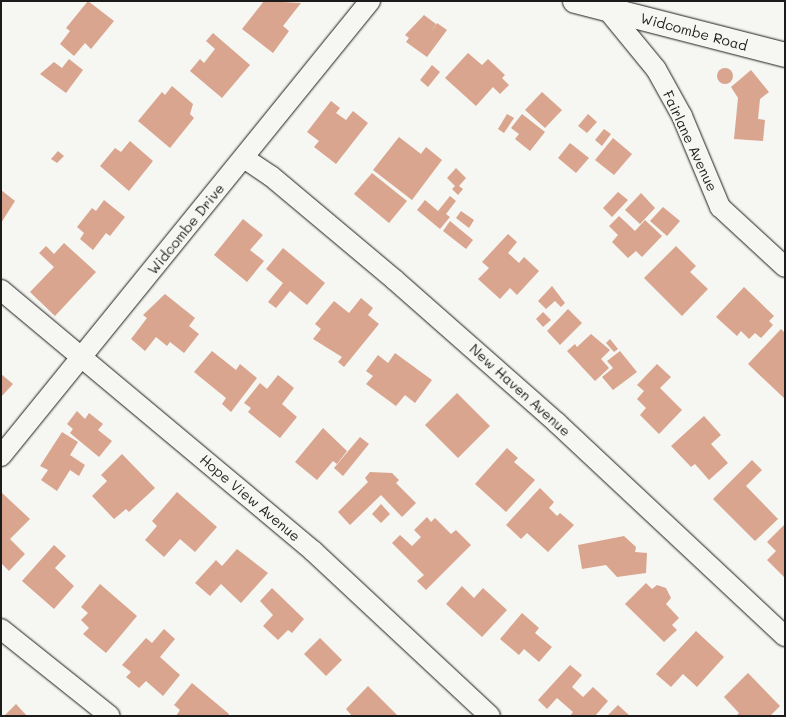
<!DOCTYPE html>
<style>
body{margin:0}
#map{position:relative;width:786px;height:717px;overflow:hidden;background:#f6f6f2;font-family:Mali,sans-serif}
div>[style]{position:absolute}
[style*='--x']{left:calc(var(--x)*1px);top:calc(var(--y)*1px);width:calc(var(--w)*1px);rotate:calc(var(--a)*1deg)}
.building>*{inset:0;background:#d9a58e}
.round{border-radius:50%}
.roads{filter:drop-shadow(0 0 1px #1c1c1c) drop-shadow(0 0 1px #1c1c1c)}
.minor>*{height:20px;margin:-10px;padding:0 10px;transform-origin:10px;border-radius:10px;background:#f6f6f2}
.tertiary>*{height:24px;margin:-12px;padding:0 12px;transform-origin:12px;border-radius:12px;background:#f6f6f2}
span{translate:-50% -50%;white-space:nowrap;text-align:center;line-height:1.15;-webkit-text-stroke:4px #f6f6f2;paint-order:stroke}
.street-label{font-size:14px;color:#1c1c1c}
.frame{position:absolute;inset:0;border:2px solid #1c1c1c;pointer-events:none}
</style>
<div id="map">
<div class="building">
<i style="clip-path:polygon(88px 1px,114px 21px,91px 49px,85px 43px,74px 56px,60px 44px,70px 31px,66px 28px)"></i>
<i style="clip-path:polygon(264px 1px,301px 3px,283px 26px,289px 31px,273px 53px,242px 29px)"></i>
<i style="clip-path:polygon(424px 15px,436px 24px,431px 33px,437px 23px,447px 30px,427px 57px,406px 42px,409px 38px,405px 35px)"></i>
<i style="clip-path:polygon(213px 33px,250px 65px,222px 98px,190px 71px,200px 59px,204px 63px,215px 49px,206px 41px)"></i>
<i style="clip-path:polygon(468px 53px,482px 65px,488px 59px,505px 75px,502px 78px,509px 85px,500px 94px,493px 87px,476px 106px,445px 78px)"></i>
<i style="clip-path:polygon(69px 59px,83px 70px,66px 93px,40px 74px,54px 62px,62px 68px)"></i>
<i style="clip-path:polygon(432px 65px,440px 72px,428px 87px,420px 80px)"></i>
<i class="round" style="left:717px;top:68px;width:16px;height:16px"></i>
<i style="clip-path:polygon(751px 70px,769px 92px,760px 99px,758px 119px,765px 120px,763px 141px,734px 139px,738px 98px,731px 87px)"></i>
<i style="clip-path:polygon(172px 86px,193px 104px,190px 114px,194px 118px,170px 148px,138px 121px,162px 92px,165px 95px)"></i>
<i style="clip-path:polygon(542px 92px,562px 110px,545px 128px,525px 110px)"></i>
<i style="clip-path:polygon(331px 101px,340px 108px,336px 113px,346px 120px,353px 111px,368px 123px,336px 164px,314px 147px,319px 141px,307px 132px)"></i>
<i style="clip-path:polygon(507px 114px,514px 118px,504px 133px,498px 129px)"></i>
<i style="clip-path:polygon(522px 114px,545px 132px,530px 151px,515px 139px,519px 134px,511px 128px)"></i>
<i style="clip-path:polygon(588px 114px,597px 122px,587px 133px,578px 126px)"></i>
<i style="clip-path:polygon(604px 129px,611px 134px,602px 146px,595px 140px)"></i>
<i style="clip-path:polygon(399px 137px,421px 154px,426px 147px,442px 160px,412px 200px,373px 170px)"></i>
<i style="clip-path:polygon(613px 138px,632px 154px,614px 175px,595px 160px)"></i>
<i style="clip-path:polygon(130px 141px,153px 161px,129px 191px,100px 166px,115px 148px,121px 152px)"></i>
<i style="clip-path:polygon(570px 143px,589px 158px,576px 173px,558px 158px)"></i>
<i style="clip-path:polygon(58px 151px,64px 156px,57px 163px,51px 159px)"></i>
<i style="clip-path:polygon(456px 168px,466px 178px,459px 186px,463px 189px,458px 195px,452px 189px,455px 186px,447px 178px)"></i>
<i style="clip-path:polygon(372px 173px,407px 201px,389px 223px,354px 194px)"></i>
<i style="clip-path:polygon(1px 190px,15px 201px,1px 223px)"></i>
<i style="clip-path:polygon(618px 192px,628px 200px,612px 217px,603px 208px)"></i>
<i style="clip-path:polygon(641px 193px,655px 208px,640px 224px,625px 210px)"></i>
<i style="clip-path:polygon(450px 196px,456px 201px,446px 214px,450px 217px,440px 229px,417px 210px,425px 200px,438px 211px)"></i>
<i style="clip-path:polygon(104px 200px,125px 217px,110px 236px,106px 233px,93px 250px,80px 239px,84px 233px,77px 227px,92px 208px,96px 211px)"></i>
<i style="clip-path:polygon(663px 207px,680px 221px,667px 236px,650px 221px)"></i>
<i style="clip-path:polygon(461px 211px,474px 220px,469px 228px,456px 218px)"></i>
<i style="clip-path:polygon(619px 216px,635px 231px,645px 220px,662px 236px,642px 257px,636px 251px,628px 258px,612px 242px,618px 235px,609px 226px)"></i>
<i style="clip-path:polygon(243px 219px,263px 235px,250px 250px,264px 261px,247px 282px,214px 255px)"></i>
<i style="clip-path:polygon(450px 221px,473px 240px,466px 249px,443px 231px)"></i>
<i style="clip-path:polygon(508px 234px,517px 242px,508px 253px,519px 263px,524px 257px,539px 271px,517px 295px,510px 288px,500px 299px,478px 279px,489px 268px,482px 262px)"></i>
<i style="clip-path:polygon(64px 243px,96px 272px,55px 316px,30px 292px,54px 267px,39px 253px,46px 246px,54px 254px)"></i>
<i style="clip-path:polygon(676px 246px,696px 266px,690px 272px,708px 289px,682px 316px,644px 278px)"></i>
<i style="clip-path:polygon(283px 248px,325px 283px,307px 305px,290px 291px,276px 308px,268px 302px,283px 283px,266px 269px)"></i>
<i style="clip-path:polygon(552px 286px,565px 303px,561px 307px,555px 301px,546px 309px,538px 301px)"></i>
<i style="clip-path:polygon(744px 287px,774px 316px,769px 321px,773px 325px,761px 338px,755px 333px,749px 339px,741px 331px,737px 336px,716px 317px)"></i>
<i style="clip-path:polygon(165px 294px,195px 318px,189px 326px,199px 334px,184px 353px,170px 342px,167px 346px,156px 337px,145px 351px,131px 339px,147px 318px,143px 315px)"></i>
<i style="clip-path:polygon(361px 298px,373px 308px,368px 315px,379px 324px,344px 367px,338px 362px,342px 357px,313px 339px,321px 329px,315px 324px,334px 301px,349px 313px)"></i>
<i style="clip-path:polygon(568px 309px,582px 323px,560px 345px,547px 331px)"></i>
<i style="clip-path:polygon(543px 312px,551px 320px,543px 327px,536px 319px)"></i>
<i style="clip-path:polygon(781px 329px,785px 333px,785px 399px,748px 364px)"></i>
<i style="clip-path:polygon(591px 334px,610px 350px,601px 359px,609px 368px,595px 381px,567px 351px,575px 344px,577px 347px)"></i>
<i style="clip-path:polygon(610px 339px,618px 349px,614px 352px,606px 343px)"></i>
<i style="clip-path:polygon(212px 351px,236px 370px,240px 364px,257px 378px,231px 412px,222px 404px,226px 398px,194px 372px)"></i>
<i style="clip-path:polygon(620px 351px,637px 372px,613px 390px,602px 377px,613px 368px,607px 361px)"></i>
<i style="clip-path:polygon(395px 353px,432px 380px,415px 403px,405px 395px,396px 406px,366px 384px,373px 376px,366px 371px,378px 355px,388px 363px)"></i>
<i style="clip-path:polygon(657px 364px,671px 377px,660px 388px,682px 410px,659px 434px,640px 415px,646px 408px,637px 399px,644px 391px,637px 385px)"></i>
<i style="clip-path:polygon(1px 374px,13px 384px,1px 397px)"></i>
<i style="clip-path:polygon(278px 375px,294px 388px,282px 404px,297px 417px,280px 438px,248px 412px,251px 408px,244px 403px,260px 383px,267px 389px)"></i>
<i style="clip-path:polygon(457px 393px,490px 426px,458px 458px,425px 425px)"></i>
<i style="clip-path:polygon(77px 411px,85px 419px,89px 413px,103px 424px,98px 430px,112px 441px,99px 457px,70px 433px,73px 429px,67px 424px)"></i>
<i style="clip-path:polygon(704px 416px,721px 435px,711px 444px,728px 463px,709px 480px,695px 464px,691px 467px,671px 446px)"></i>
<i style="clip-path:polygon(323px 428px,347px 451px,337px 464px,333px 461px,317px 480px,295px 462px)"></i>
<i style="clip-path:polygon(62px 432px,78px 442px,70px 455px,85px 465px,79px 476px,70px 470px,57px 491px,41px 480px,48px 470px,40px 466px)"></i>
<i style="clip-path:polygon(360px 437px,369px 444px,343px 476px,334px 468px)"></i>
<i style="clip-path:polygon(507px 448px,518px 458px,514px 462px,535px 480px,506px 512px,475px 484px)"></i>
<i style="clip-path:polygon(122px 454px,155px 488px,129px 512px,126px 509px,114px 519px,92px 496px,107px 481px,101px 475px)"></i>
<i style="clip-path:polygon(752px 460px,762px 470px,746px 486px,778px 519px,755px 541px,713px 499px)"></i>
<i style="clip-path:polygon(370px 472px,392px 473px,399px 480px,396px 483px,416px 503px,402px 517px,381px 495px,350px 525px,338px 512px,368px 482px,365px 478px)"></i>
<i style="clip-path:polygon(540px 488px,554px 502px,549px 508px,557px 516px,560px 513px,574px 525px,548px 552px,527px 533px,521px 539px,506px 525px)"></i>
<i style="clip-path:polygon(1px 492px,30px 519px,10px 539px,25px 554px,9px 571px,1px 563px)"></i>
<i style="clip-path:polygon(177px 492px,217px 527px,195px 552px,180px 539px,164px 557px,145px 540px,157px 526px,152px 521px)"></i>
<i style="clip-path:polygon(381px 504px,390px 514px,381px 523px,372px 514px)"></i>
<i style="clip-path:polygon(427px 517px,431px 522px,435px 518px,451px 534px,456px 530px,471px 545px,426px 590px,417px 581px,424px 575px,392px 543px,400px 535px,412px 546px,421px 537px,414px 530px)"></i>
<i style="clip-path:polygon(785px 524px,785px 578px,767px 560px,776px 551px,767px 542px)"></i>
<i style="clip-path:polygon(624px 536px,636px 547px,635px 552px,647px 553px,646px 573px,617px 577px,606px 565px,582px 569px,578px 545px)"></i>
<i style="clip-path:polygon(54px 545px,66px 556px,55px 568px,74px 586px,54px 609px,22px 581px)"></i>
<i style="clip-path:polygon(237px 549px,268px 573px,241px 603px,221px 584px,210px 596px,195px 583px,216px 560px,222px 566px)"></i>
<i style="clip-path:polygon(646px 583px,652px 589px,657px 585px,666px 588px,671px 598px,666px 604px,679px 618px,672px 625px,677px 630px,664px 642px,625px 604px)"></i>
<i style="clip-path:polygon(100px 584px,137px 616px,106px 653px,83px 634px,89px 628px,81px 620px,88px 613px,81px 607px)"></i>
<i style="clip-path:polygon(462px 586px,474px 598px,483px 588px,507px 610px,482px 637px,446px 604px)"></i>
<i style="clip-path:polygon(272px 588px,304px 619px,292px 633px,288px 630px,278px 640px,263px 626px,273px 615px,260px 601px)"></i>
<i style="clip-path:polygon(522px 613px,539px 628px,535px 633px,552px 647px,539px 662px,524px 649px,519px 655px,500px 639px)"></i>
<i style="clip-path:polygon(164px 629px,175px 639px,160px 657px,180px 675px,163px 696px,146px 681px,139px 688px,126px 677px,131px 672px,122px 665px,146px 638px,152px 643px)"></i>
<i style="clip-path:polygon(696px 631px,724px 657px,697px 687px,683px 674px,671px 687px,656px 674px)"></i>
<i style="clip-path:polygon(320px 638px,342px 660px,326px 676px,304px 654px)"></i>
<i style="clip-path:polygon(570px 665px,582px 675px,572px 687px,583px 697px,593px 687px,608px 701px,595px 716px,570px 716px,573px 712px,557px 698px,547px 709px,538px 700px)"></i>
<i style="clip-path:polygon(748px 673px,780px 706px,770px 716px,736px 716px,739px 713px,724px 697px)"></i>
<i style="clip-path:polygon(192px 683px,229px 714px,228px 716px,176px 716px,180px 710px,174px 705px)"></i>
<i style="clip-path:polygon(368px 686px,398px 716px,352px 716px,346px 709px)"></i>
<i style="clip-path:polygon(16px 704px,27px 716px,4px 716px)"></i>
<i style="clip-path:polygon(618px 705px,630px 716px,607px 716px)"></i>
</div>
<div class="roads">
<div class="minor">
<i style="--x:605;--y:7;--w:80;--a:50.6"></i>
<i style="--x:656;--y:69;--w:54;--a:61"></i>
<i style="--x:682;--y:116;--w:99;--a:67.3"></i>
<i style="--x:720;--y:207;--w:88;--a:42.7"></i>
<i style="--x:244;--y:158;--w:32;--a:34"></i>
<i style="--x:271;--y:176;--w:162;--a:40"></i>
<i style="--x:395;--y:280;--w:216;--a:41.4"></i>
<i style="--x:557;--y:423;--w:312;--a:43.1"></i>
<i style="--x:1;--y:290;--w:407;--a:39.9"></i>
<i style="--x:313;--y:551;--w:242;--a:43"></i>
<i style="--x:1;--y:456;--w:586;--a:-50.96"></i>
<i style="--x:1;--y:629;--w:139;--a:38.6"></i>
</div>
<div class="tertiary">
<i style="--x:575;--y:1;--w:217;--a:14.4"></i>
</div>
</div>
<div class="street-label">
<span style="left:694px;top:32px;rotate:15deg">Widcombe Road</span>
<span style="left:690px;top:141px;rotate:65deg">Fairlane Avenue</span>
<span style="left:186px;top:229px;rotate:-51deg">Widcombe Drive</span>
<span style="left:520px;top:390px;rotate:42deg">New Haven Avenue</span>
<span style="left:250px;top:498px;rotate:40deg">Hope View Avenue</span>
</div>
<div class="frame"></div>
</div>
